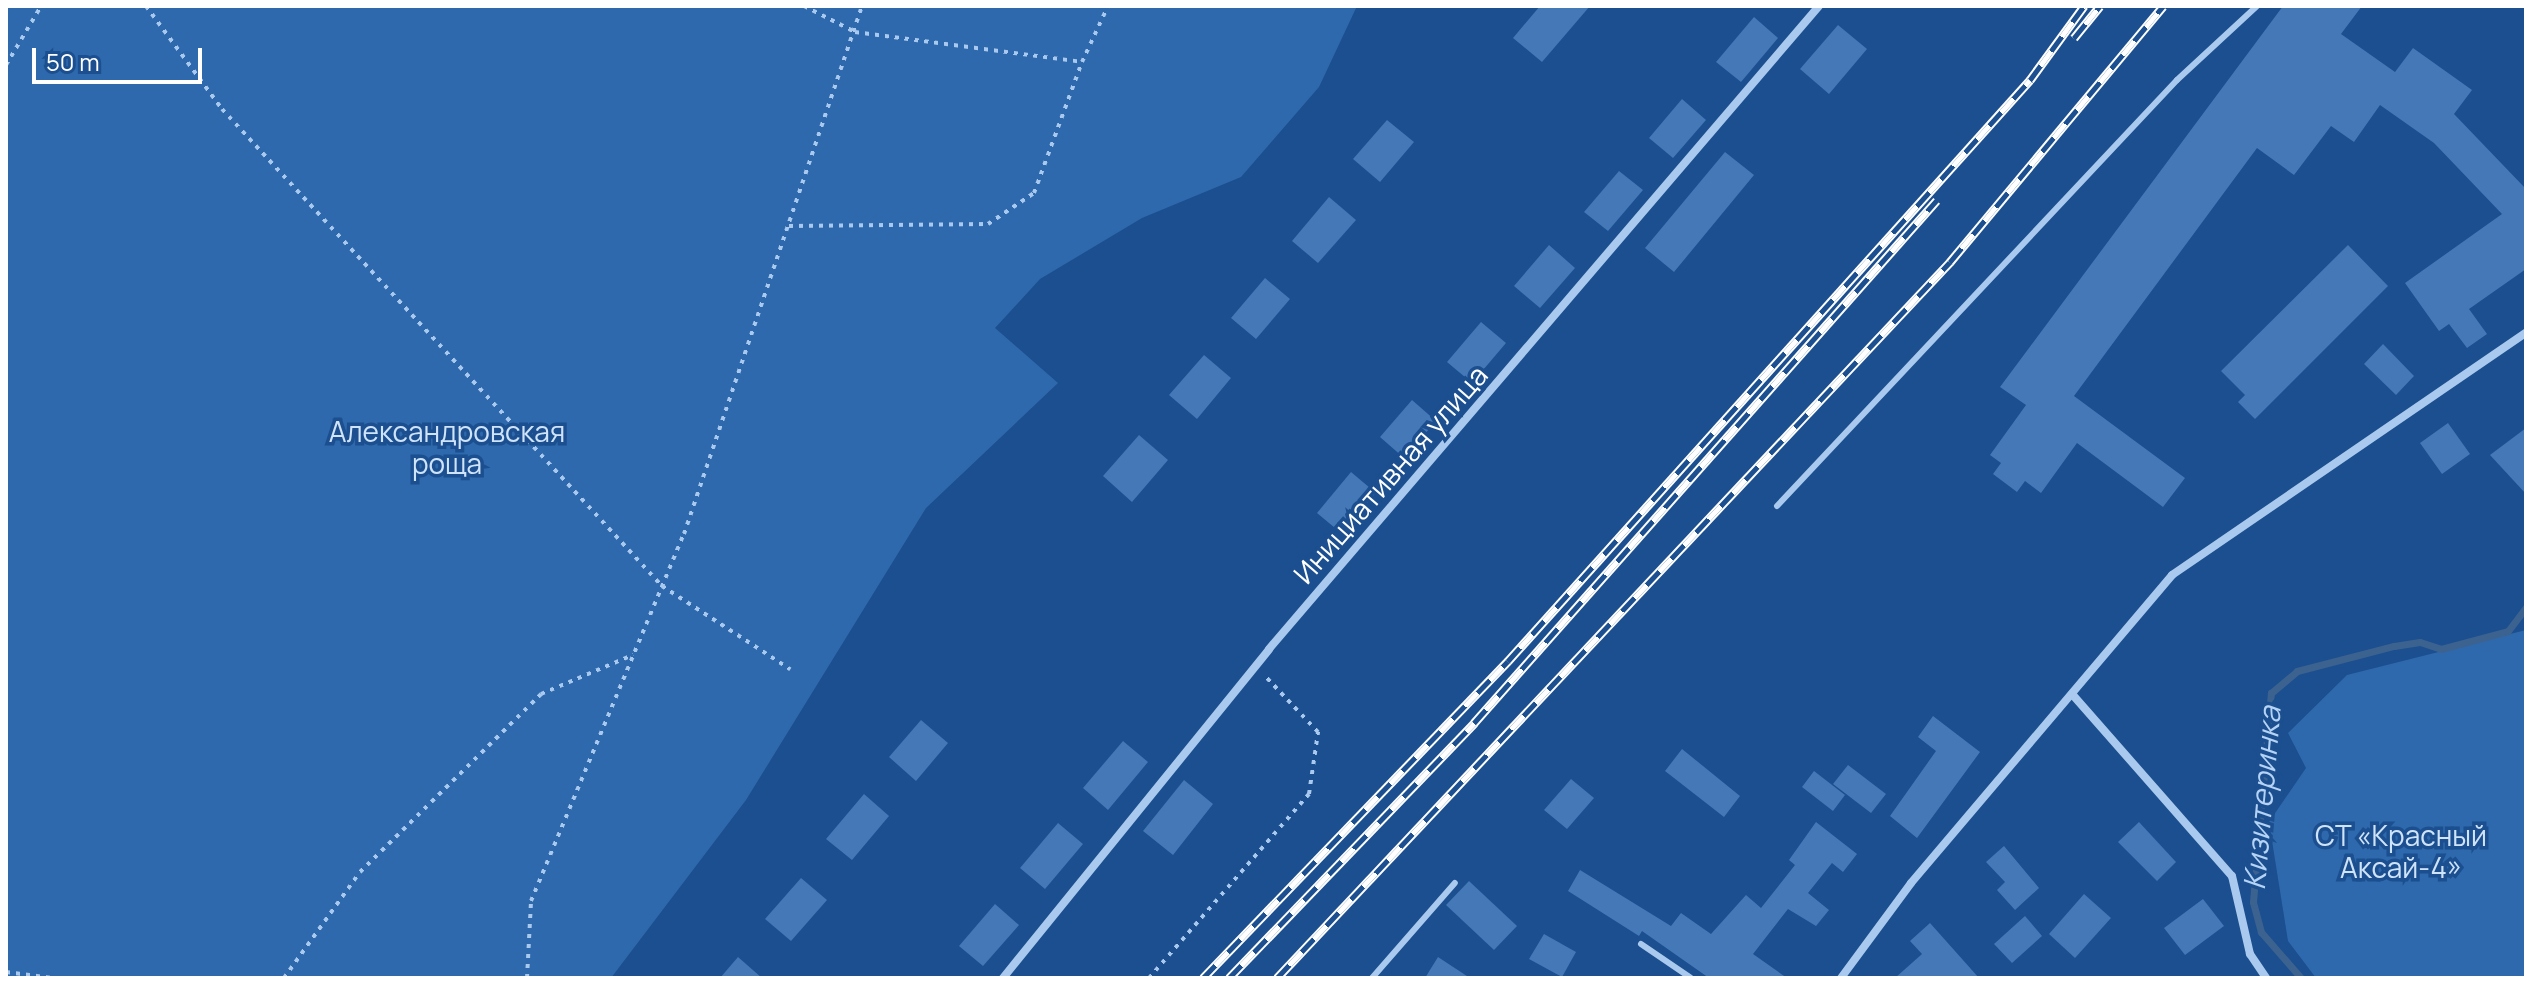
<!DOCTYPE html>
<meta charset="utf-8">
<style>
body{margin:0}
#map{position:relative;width:2532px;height:984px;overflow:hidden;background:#1b4f8f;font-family:Manrope,sans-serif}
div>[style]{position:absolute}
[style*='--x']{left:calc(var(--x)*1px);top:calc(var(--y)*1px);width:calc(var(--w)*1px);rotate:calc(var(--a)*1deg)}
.green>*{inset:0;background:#2e69ad}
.stream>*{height:7px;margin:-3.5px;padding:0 3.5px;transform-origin:3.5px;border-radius:3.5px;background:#3c6290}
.building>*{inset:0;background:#4478b7}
.path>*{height:4px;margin-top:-2px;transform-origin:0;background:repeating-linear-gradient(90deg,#a9c9ee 0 4px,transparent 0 10px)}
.lane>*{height:6px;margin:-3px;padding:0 3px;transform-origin:3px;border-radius:3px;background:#a9c9ee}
.street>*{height:8px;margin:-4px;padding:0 4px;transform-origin:4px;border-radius:4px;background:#a9c9ee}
.rail>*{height:9px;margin-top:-4.5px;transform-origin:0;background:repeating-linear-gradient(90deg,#1b4f8f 0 18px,#fff 0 36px);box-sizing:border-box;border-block:2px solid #fff}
span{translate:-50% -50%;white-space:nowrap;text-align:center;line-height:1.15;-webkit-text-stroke:7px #1b4f8f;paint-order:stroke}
.park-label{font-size:28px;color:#cfe3fa}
.street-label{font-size:28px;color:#fff}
.water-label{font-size:30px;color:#b5d3f5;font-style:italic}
.frame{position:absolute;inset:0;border:8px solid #fff;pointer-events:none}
.scale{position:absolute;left:32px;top:48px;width:170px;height:36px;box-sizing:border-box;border:4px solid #fff;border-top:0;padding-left:10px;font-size:24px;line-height:28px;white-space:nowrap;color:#fff;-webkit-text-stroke:6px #1b4f8f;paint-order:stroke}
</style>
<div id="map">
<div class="green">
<i style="clip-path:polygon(8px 6px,1357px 6px,1319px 87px,1241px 177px,1142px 218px,1040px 279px,995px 328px,1058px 383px,926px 508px,746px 800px,611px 978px,6px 978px)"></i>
<i style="clip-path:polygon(2526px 630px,2526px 978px,2316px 978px,2288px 941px,2269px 822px,2306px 768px,2288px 733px,2347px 675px)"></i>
</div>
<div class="stream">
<i style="--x:2301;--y:978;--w:61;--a:-131"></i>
<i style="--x:2261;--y:932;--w:31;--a:-105"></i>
<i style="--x:2253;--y:902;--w:210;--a:-85.1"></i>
<i style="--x:2271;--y:693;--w:34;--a:-40"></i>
<i style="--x:2297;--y:671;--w:100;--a:-14.5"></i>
<i style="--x:2394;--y:646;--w:26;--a:-9"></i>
<i style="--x:2420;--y:642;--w:22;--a:18"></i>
<i style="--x:2441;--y:649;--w:69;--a:-15"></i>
<i style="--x:2508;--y:631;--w:30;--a:-53"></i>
</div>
<div class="building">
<i style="clip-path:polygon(1540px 6px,1590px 6px,1542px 62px,1513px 38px)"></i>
<i style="clip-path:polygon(2283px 6px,2362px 6px,2341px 34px,2395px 72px,2413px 48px,2472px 90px,2454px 114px,2526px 189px,2526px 269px,2469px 309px,2487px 334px,2467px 348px,2449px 324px,2439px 331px,2405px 283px,2502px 214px,2434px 143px,2380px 105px,2354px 142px,2331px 126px,2294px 175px,2257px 148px,2074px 396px,2185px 478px,2163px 507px,2077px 443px,2041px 493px,2025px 481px,2017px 492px,1993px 474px,2001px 463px,1990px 455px,2026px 405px,2000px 387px)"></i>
<i style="clip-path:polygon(1754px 17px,1778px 38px,1741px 82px,1716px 62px)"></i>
<i style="clip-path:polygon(1838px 25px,1867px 49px,1829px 94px,1800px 69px)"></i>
<i style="clip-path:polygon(1682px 99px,1706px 120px,1673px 158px,1649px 138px)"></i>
<i style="clip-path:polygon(1387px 120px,1414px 142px,1380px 182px,1353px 159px)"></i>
<i style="clip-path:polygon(1725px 152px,1754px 175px,1674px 272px,1645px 248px)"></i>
<i style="clip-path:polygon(1619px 171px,1643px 190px,1608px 231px,1584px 212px)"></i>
<i style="clip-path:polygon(1329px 197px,1356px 220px,1318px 263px,1292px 241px)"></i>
<i style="clip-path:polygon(1549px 245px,1575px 268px,1540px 308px,1514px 286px)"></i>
<i style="clip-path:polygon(2348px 245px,2388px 286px,2255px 419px,2238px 402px,2245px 395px,2221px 371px)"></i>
<i style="clip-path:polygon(1265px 278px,1290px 299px,1256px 339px,1231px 318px)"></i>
<i style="clip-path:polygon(1481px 322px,1506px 343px,1472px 383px,1447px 362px)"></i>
<i style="clip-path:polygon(2383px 344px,2414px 376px,2396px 395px,2364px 364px)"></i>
<i style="clip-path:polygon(1204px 355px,1231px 378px,1197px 419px,1169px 395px)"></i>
<i style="clip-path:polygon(1412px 400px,1436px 421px,1404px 458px,1380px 437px)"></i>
<i style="clip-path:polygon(2448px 423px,2470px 454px,2442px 474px,2420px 443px)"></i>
<i style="clip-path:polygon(2526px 428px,2526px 494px,2490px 455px)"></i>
<i style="clip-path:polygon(1139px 435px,1168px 460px,1132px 502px,1103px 476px)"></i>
<i style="clip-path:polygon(1351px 472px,1376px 493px,1341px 533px,1317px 513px)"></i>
<i style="clip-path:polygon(1933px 716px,1980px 752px,1917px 838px,1890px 816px,1936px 751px,1918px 737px)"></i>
<i style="clip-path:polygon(921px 720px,948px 743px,916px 781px,889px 757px)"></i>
<i style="clip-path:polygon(1123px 741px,1148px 762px,1108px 810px,1083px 788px)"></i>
<i style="clip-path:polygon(1682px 749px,1740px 796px,1724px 817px,1665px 771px)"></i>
<i style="clip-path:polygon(1848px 765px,1886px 794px,1871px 813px,1833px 784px)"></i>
<i style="clip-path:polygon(1814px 771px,1845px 795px,1833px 811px,1802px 787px)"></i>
<i style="clip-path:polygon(1571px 779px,1594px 798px,1567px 829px,1544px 810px)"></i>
<i style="clip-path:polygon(1184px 780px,1213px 804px,1173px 855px,1143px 831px)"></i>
<i style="clip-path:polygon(864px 794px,889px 816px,852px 860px,826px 839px)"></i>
<i style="clip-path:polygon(1816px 822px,1857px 854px,1843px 872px,1832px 863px,1808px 893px,1829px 910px,1816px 926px,1788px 909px,1753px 954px,1787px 978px,1709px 978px,1642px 931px,1639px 936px,1568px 891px,1580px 870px,1671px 926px,1681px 913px,1711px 934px,1746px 895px,1761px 908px,1795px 865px,1789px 860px)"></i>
<i style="clip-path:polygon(2139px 822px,2176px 862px,2157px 881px,2118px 842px)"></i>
<i style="clip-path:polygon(1058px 823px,1083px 844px,1045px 889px,1020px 868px)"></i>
<i style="clip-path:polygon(2004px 846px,2039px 888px,2015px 910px,1997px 890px,2005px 882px,1986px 862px)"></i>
<i style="clip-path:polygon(801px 878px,827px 900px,791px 941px,765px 919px)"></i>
<i style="clip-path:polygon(1469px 881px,1517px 926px,1494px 950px,1446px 905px)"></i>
<i style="clip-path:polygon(2084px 894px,2111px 918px,2075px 958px,2049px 934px)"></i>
<i style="clip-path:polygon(2203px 899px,2224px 926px,2185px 955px,2164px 928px)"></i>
<i style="clip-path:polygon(995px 904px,1019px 925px,983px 966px,959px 946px)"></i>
<i style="clip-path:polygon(2025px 916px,2042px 936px,2012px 963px,1994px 944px)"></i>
<i style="clip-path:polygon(1930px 923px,1979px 978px,1895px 978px,1922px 954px,1910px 941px)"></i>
<i style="clip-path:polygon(1544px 934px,1576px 952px,1562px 977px,1529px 959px)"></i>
<i style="clip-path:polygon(738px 957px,762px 978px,720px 978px)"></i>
<i style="clip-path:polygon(1438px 957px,1470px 978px,1425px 978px)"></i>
</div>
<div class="path">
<i style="--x:146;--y:6;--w:128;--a:53.6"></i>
<i style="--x:222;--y:109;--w:649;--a:47.31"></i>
<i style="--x:662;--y:586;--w:153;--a:33"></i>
<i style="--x:804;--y:6;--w:57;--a:27"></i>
<i style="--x:855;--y:32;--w:229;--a:7.5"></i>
<i style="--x:1082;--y:62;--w:62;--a:-65.1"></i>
<i style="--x:6;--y:65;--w:69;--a:-59.3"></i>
<i style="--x:789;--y:226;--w:199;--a:-0.6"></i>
<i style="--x:988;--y:224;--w:55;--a:-34"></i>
<i style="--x:1034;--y:193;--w:140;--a:-69.9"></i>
<i style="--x:6;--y:972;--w:47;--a:7.3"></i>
<i style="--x:284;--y:978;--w:130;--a:-54.4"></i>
<i style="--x:360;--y:872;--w:254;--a:-44.5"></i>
<i style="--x:541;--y:694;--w:100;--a:-23"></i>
<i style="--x:527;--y:978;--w:77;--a:-87"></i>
<i style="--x:531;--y:901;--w:398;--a:-67.4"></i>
<i style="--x:684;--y:534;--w:557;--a:-71.37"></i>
<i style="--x:1149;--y:978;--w:244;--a:-49"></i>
<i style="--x:1309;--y:794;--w:63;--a:-81.7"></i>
<i style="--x:1318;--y:732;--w:77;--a:-133.4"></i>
</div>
<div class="lane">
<i style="--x:1777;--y:506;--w:584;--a:-46.8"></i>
<i style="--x:2177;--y:80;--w:109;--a:-42.8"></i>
<i style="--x:1641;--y:944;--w:60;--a:34.2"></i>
<i style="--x:1372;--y:978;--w:126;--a:-48.9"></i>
</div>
<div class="street">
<i style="--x:2072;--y:694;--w:242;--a:48.7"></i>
<i style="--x:2232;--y:876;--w:80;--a:77"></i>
<i style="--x:2250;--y:954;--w:29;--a:56"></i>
<i style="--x:1003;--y:978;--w:423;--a:-51"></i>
<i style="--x:1269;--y:649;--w:846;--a:-49.46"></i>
<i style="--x:1841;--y:978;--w:118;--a:-53.6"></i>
<i style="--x:1911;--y:883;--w:404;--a:-49.7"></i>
<i style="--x:2172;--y:575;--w:429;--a:-34.4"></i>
</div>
<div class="rail">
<i style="--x:2074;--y:38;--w:41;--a:-50.9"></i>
<i style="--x:1203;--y:978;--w:440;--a:-46.1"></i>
<i style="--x:1508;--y:661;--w:781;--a:-48.06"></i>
<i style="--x:2030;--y:80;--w:92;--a:-53.9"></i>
<i style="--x:1229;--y:978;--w:354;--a:-46.1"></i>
<i style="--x:1474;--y:723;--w:698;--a:-48.48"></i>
<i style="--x:1277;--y:978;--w:983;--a:-46.77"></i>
<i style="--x:1950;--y:262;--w:333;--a:-50.2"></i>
</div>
<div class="park-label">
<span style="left:447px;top:447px">Александровская<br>роща</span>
<span style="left:2401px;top:851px">СТ «Красный<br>Аксай-4»</span>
</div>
<div class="street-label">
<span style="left:1390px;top:474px;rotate:-49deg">Инициативная улица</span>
</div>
<div class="water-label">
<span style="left:2262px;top:798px;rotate:-85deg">Кизитеринка</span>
</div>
<div class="frame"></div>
<div class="scale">50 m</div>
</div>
